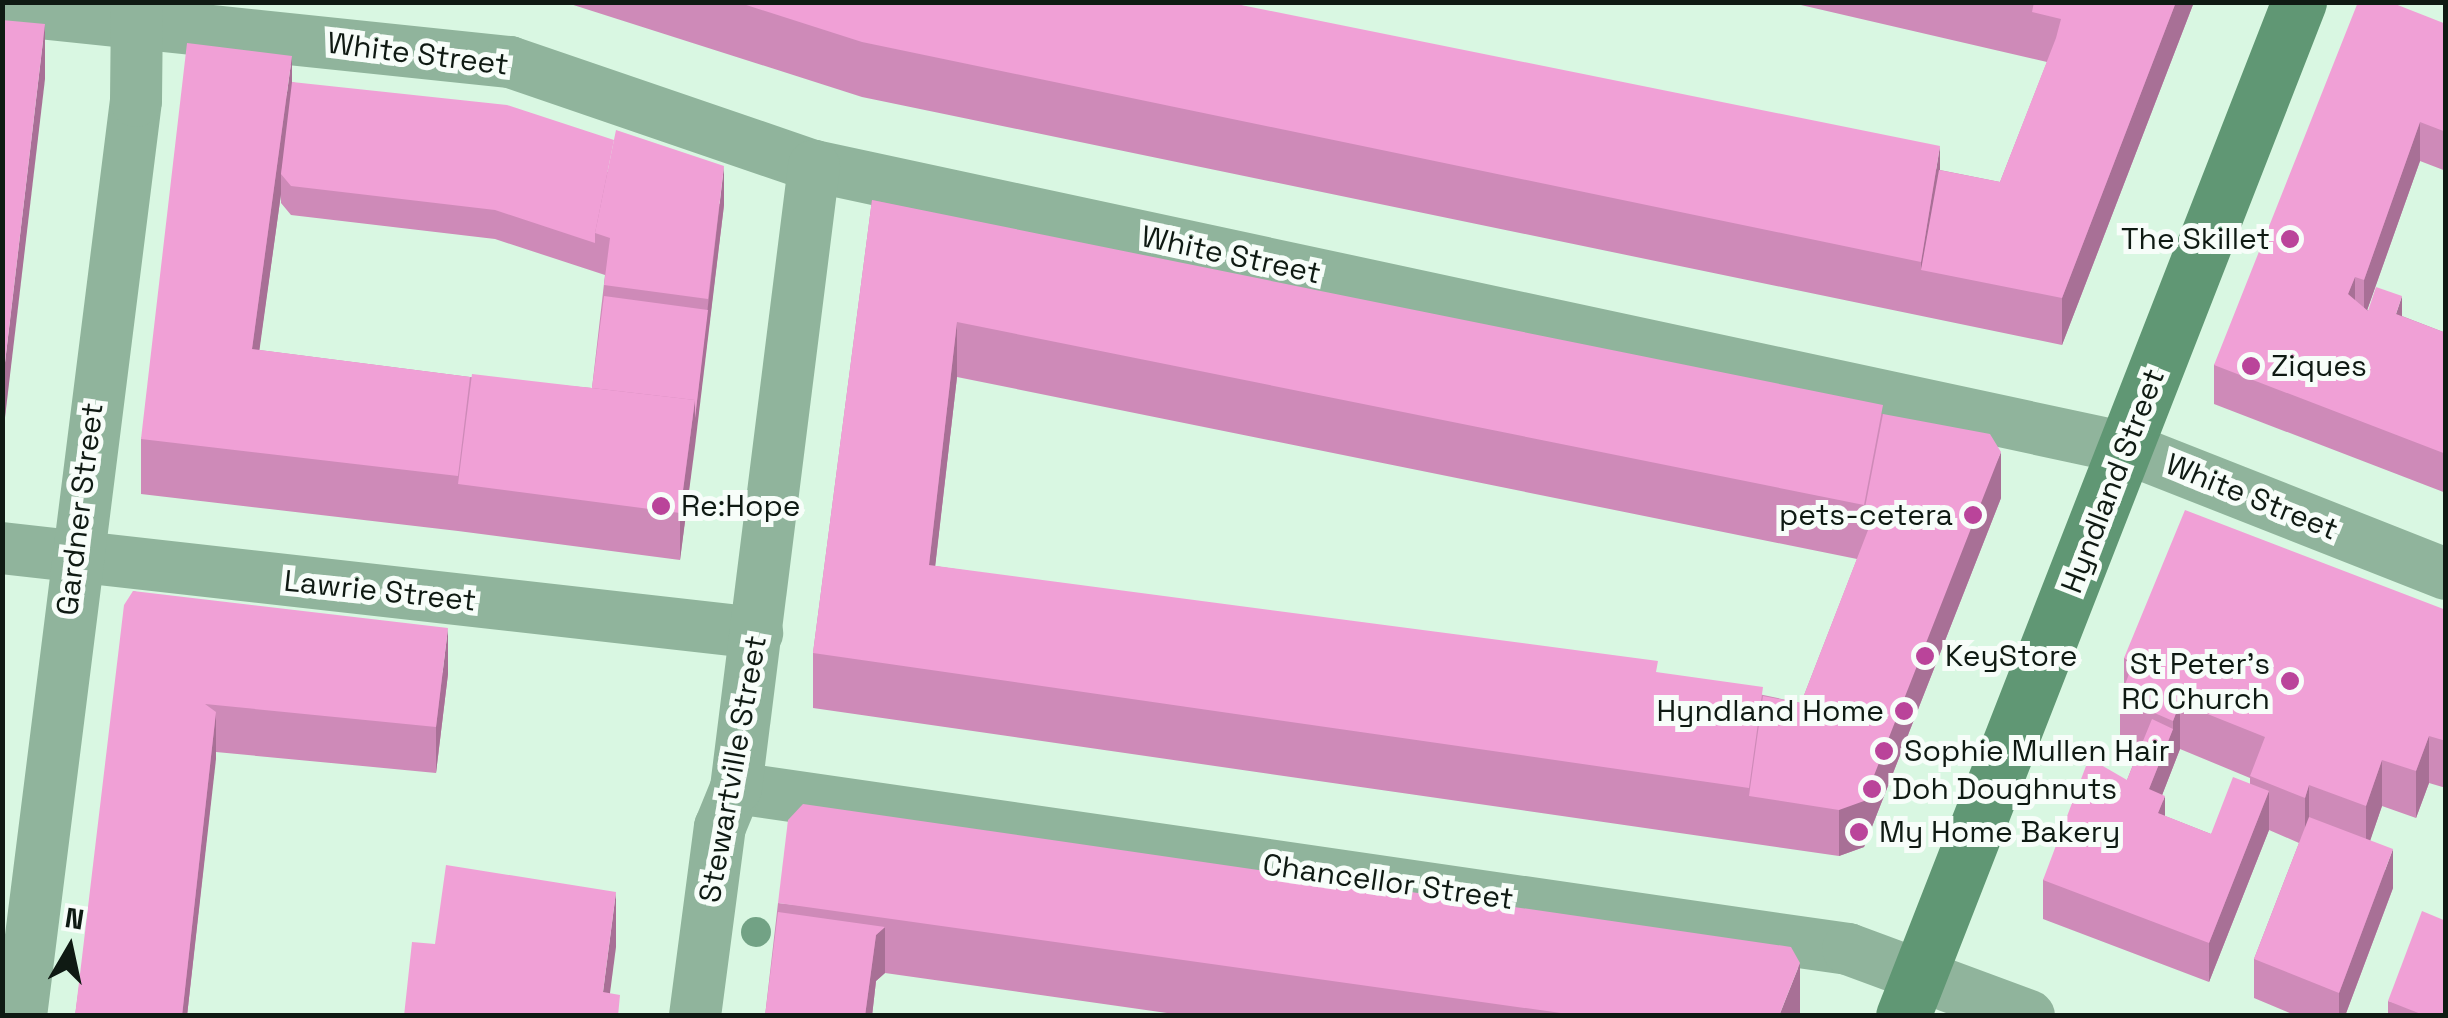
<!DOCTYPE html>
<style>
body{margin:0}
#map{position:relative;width:2448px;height:1018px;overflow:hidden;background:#d9f7e2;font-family:"Space Grotesk",sans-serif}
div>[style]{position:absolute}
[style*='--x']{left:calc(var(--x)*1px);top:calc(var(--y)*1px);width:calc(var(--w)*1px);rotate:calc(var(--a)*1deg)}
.street>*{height:52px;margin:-26px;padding:0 26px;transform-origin:26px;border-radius:26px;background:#90b49c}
.secondary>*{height:55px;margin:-27.5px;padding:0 27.5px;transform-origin:27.5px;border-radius:27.5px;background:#609774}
.trees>*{width:30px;height:30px;margin:-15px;border-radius:50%;background:#72a285}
.wall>*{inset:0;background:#ce8ab8}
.shaded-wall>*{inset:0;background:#a87096}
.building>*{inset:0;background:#f0a0d6}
.dots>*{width:28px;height:28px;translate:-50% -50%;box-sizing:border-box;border:5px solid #f7fdf9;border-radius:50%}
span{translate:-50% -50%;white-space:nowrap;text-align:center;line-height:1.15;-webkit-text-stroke:10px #f7fdf9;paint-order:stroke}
.street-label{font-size:30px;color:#0f1a13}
.poi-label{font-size:30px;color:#0f1a13}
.right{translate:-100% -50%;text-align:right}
.left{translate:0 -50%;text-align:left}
.frame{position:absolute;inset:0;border:5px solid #0f1a13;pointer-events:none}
.north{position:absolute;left:20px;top:898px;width:100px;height:100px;-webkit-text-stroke:8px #f7fdf9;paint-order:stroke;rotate:9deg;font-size:28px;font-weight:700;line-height:40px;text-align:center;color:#0f1a13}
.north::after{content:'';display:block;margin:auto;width:35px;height:45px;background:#0f1a13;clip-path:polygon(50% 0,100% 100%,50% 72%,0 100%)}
</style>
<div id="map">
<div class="street">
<i style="--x:2;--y:9;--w:511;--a:5.96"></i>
<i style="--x:510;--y:62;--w:321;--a:18.9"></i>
<i style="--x:814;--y:166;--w:1342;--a:12.13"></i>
<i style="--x:2126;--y:448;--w:344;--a:21.5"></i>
<i style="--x:2;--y:548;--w:760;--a:6.42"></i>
<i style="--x:736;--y:788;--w:1124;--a:8.24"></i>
<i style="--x:1848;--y:949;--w:193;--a:20.3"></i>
<i style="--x:21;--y:1016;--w:922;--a:-82.84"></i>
<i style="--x:136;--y:101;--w:99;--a:-89.4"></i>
<i style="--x:695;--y:1016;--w:191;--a:-82.5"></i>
<i style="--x:720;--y:827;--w:42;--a:-67.7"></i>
<i style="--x:736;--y:788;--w:627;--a:-82.85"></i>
</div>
<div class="secondary">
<i style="--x:1903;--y:1016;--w:1089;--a:-68.67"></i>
</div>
<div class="trees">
<i style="left:756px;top:932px"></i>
</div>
<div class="wall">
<i style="clip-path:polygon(564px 2px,1226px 2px,1940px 170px,2000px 182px,2047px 62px,1788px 2px,2194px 2px,2062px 345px,862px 97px)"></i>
<i style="clip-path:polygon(2446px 24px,2446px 171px,2420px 161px,2367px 310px,2402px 316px,2446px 333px,2446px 493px,2214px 404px,2214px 365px)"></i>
<i style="clip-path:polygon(evenodd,292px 82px,724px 205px,680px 560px,458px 531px,141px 494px,141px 439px,292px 82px,281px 194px,281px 203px,291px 215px,495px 239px,605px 275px,592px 388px,470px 377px,259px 350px,281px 194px)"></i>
<i style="clip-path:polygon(evenodd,872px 200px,1883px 414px,2001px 498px,1864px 847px,1839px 856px,813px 708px,813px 653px,872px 200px,957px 377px,1857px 559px,1801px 703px,1658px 673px,935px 566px,957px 377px)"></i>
<i style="clip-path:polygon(133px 591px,448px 674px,436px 773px,216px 752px,187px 1016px,75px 1016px)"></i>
<i style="clip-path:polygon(evenodd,2446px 610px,2446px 788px,2429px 783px,2416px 818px,2382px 806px,2370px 840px,2393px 888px,2345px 1016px,2297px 1016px,2254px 998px,2254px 959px,2299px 843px,2269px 830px,2209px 982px,2043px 919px,2043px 880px,2127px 780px,2138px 752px,2120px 744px,2120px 698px,2124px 687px,2124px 658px,2446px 610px,2180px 749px,2250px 778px,2250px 784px,2211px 834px,2165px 816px,2162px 795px,2180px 749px)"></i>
<i style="clip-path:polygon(778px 903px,1800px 1016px,1188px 1016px,885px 973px,876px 981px,872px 1016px,765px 1016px)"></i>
<i style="clip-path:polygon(2388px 1001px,2446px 1016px,2388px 1016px)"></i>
</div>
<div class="shaded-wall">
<i style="clip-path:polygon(2176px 2px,2194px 2px,2062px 345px,2062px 298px)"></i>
<i style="clip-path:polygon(45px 24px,45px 79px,2px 443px,2px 388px)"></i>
<i style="clip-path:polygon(292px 56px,292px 111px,281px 174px,281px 194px,252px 404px,252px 349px)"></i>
<i style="clip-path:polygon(2420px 122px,2420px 161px,2364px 319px,2364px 280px)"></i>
<i style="clip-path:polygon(1940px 146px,1940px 201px,1921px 270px,1921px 262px)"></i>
<i style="clip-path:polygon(724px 166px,724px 205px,695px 446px,695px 418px)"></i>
<i style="clip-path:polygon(2355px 277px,2355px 316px,2348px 294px)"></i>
<i style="clip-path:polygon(2402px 296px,2402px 336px,2396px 314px)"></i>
<i style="clip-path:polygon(957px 322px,957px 377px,929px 620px,929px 565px)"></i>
<i style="clip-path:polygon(695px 400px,695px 446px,680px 560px,680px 513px)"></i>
<i style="clip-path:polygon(2001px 452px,2001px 498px,1864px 847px,1839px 856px,1839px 810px)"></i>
<i style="clip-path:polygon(448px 628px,448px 674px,436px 773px,436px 727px)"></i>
<i style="clip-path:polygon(2180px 703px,2180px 749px,2149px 829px,2149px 789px,2173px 729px,2173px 721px)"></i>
<i style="clip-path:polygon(216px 712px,216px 759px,187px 1016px,182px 1016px)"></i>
<i style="clip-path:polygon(2429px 736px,2429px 783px,2416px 818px,2416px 771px)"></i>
<i style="clip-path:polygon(2382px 760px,2382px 806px,2366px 853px,2366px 806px)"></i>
<i style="clip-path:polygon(2309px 785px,2309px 832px,2305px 845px,2305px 798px)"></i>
<i style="clip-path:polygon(2269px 791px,2269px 830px,2209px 982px,2209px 943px)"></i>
<i style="clip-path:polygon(2165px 796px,2165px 835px,2158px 813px)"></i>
<i style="clip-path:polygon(2393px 849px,2393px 888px,2345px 1016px,2339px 1016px,2339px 993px)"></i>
<i style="clip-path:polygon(616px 892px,616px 947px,607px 1016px,603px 992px)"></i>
<i style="clip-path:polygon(885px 927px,885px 973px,876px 981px,872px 1016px,865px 1016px,876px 935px)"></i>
<i style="clip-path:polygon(1800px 963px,1800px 1016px,1779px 1016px)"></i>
</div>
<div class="building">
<i style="clip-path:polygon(737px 2px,1226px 2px,1940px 146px,1921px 262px,862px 42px)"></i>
<i style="clip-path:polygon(2034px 2px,2176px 2px,2062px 298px,1921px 270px,1939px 170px,2000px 182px,2056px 38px,2061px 19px,2032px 12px)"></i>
<i style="clip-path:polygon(2358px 2px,2390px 2px,2446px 24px,2446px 132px,2420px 122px,2364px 280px,2355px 277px,2348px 294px,2368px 311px,2376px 287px,2402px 296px,2396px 314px,2446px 333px,2446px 454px,2214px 365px)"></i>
<i style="clip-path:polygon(2px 20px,45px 24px,2px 388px)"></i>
<i style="clip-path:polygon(187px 43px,292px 56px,252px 349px,470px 377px,458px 476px,141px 439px)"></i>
<i style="clip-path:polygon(292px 82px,507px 105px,614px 140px,595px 233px,595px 243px,495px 210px,291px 186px,281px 174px)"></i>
<i style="clip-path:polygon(616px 130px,724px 166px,708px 299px,604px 285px,610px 238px,595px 233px)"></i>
<i style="clip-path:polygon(872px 200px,1883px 405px,1864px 505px,957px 322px,929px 565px,1658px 661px,1656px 672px,1763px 687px,1749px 788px,813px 653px)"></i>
<i style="clip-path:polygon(604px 296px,708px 310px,695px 418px,695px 400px,592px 388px)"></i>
<i style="clip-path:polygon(472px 374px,695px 400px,680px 513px,458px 484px)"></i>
<i style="clip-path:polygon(1883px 414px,1990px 434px,2001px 452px,1864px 801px,1839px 810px,1749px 796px,1763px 696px,1801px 703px,1870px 525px,1864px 513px)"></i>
<i style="clip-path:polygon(2185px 510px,2446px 610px,2446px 741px,2429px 736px,2416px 771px,2382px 760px,2366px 806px,2309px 785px,2305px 798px,2250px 776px,2265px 737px,2180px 703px,2173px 721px,2120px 698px,2133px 663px,2124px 658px)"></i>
<i style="clip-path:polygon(133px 591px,448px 628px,436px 727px,205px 704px,216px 712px,182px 1016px,75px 1016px,124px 605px)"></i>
<i style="clip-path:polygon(2152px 719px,2173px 729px,2149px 789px,2165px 796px,2158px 813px,2211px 834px,2233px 777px,2269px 791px,2209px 943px,2043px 880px,2089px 758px,2127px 780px)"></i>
<i style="clip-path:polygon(803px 804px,1791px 947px,1800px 963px,1779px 1016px,1582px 1016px,778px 903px,788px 820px)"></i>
<i style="clip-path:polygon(2309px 817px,2393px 849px,2339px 993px,2254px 959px)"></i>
<i style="clip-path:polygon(446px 865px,616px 892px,603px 992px,620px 995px,618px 1016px,404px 1016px,412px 942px,435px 944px)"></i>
<i style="clip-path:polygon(2422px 911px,2446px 921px,2446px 1016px,2426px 1016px,2388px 1001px)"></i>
<i style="clip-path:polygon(778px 912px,885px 927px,876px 935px,865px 1016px,765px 1016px)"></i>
</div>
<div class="dots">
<i style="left:2290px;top:239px;background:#ba449a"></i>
<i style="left:2251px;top:366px;background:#ba449a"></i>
<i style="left:661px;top:506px;background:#ba449a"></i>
<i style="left:1973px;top:515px;background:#ba449a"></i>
<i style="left:1925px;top:656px;background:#ba449a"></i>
<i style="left:2290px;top:681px;background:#ba449a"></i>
<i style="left:1904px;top:711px;background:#ba449a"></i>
<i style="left:1884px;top:751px;background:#ba449a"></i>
<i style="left:1872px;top:789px;background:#ba449a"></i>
<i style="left:1859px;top:832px;background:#ba449a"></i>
</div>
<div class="street-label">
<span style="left:418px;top:54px;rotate:7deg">White Street</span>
<span style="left:1231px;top:255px;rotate:12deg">White Street</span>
<span style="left:2113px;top:481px;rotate:-69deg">Hyndland Street</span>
<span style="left:2252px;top:497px;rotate:22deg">White Street</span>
<span style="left:80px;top:509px;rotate:-83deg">Gardner Street</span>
<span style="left:380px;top:591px;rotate:6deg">Lawrie Street</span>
<span style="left:733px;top:769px;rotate:-80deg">Stewartville Street</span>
<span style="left:1388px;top:882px;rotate:8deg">Chancellor Street</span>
</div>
<div class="poi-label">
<span class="right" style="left:2270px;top:239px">The Skillet</span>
<span class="left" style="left:2271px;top:366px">Ziques</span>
<span class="left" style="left:681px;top:506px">Re:Hope</span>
<span class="right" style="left:1953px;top:515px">pets-cetera</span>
<span class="left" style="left:1945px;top:656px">KeyStore</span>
<span class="right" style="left:2270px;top:681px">St Peter's<br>RC Church</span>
<span class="right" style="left:1884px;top:711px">Hyndland Home</span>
<span class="left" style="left:1904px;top:751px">Sophie Mullen Hair</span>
<span class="left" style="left:1892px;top:789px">Doh Doughnuts</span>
<span class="left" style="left:1879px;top:832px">My Home Bakery</span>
</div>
<div class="frame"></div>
<div class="north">N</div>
</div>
